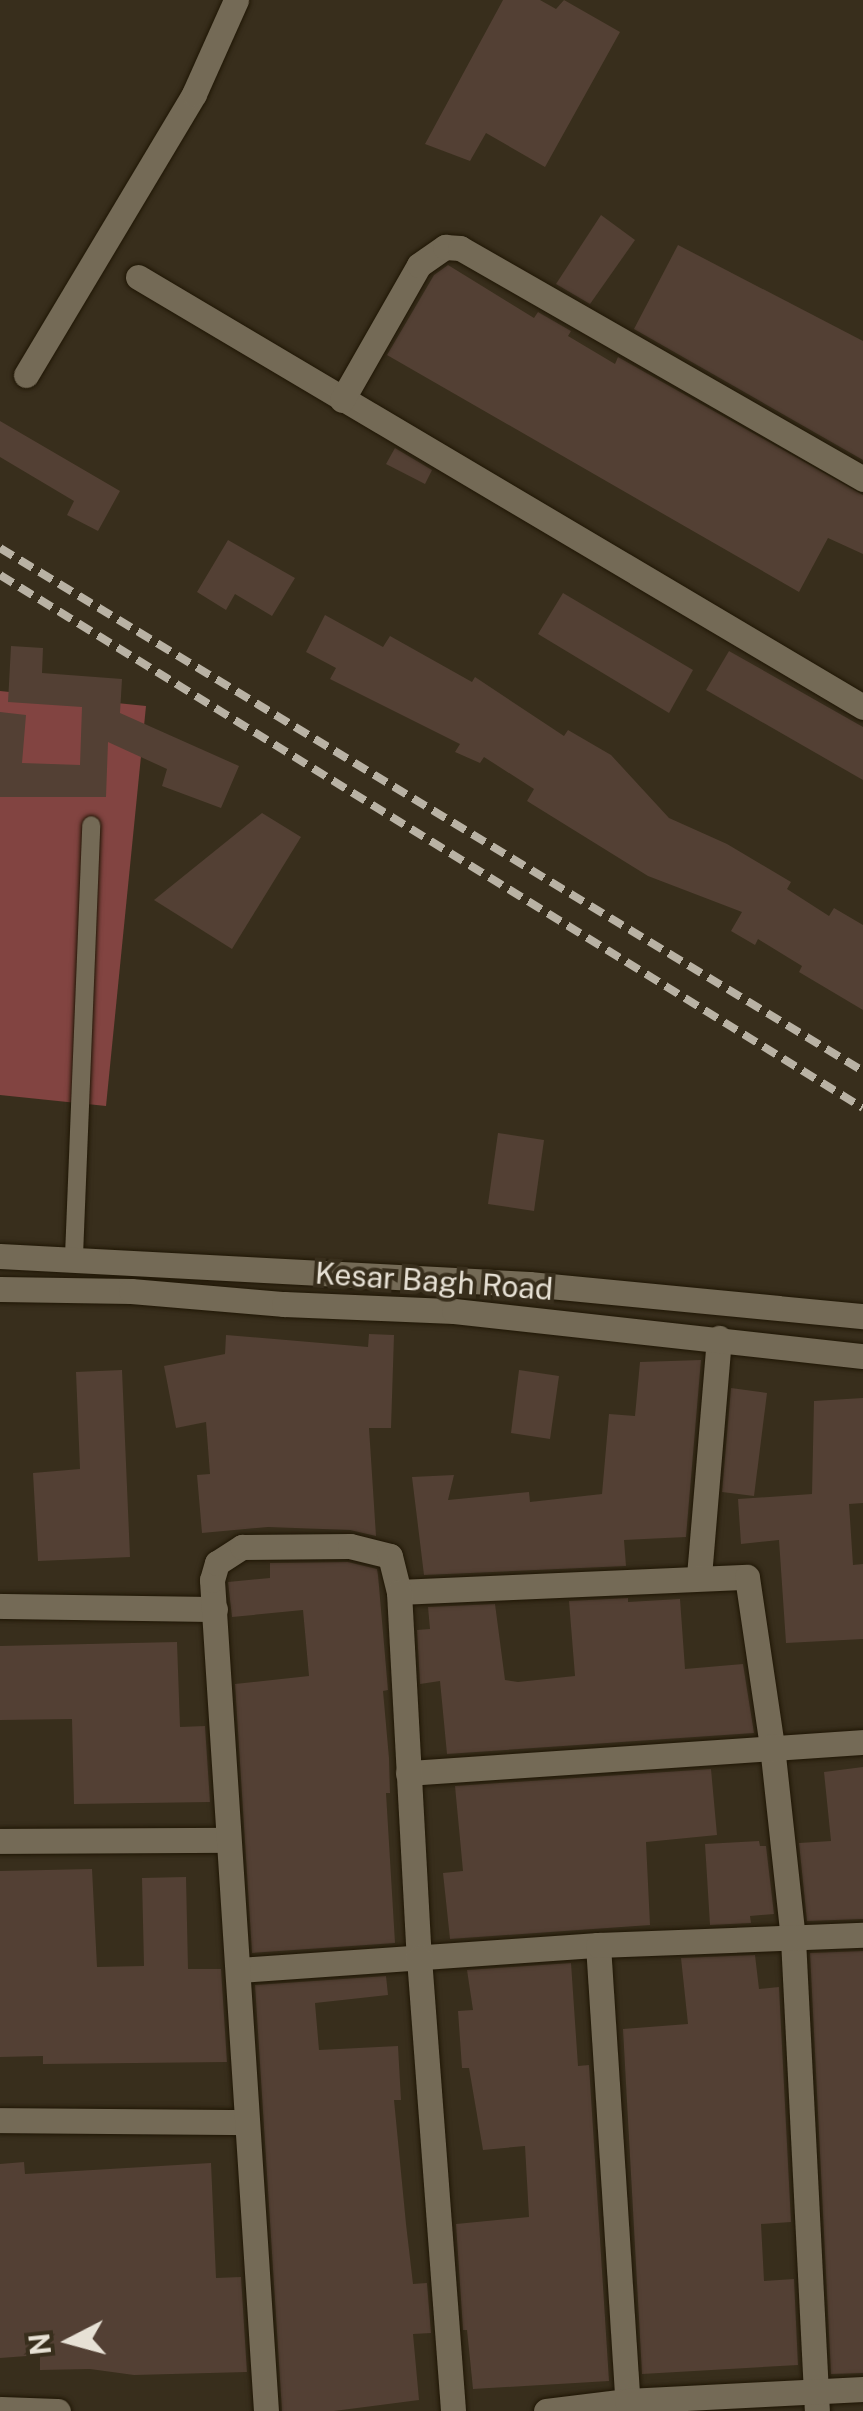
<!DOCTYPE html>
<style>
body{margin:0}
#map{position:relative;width:863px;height:2411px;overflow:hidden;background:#382e1c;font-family:"Public Sans",sans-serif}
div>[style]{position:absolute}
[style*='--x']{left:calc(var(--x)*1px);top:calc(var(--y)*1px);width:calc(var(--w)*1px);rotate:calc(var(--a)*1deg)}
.green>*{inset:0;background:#824441}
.building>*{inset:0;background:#534034}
.roads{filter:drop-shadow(0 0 2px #1f1605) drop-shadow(0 0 2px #1f1605)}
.service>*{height:18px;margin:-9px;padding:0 9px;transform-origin:9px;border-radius:9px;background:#746a56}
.minor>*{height:25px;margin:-12.5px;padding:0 12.5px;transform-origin:12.5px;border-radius:12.5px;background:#746a56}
.secondary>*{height:25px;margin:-12.5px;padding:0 12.5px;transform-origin:12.5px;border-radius:12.5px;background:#746a56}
.rail>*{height:8px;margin-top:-4px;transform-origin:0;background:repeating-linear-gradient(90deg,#b9b2a4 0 15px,transparent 0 23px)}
span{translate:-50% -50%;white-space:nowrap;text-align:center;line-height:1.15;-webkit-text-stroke:8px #382e1c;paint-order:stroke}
.street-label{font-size:30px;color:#e7e1d5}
.north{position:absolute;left:20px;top:2291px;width:100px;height:100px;-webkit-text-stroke:8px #382e1c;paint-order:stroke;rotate:264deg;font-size:28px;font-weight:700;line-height:40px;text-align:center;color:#e7e1d5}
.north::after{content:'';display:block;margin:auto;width:35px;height:45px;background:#e7e1d5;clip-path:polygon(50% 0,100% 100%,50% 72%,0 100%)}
</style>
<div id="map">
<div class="green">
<i style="clip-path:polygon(0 691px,146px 706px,106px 1106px,0 1095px)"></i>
</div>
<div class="building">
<i style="clip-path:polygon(503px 0,540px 0,556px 9px,564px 0,620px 32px,545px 167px,486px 133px,470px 161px,425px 144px)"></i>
<i style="clip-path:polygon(601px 215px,635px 240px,590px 304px,556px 284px)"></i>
<i style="clip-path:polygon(678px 245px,863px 341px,863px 460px,634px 329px)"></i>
<i style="clip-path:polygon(448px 265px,534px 318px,538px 312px,571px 331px,568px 336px,615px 364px,618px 357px,863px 495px,863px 554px,828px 538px,799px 592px,387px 355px,434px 275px)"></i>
<i style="clip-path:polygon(0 421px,120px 491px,98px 531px,67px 515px,74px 501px,0 457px)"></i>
<i style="clip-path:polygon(395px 448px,432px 470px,425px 484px,386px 464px)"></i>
<i style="clip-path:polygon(228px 540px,295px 578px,272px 616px,235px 594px,226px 610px,197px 592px)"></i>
<i style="clip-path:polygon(563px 593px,693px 670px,669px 713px,538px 634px)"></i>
<i style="clip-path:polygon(325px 615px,383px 647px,390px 636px,472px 682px,475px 677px,564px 736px,568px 730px,611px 755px,669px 818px,727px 844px,791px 882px,787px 889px,829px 916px,834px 908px,863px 925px,863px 1010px,799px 972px,802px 966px,758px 939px,755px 945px,731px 931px,742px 912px,648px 876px,527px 801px,534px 789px,484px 757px,480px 763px,455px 752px,460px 744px,330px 679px,336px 668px,306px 652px)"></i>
<i style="clip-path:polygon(11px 646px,43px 648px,42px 673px,122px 679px,120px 713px,239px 766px,221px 808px,162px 786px,167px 769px,108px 742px,106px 797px,0 797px,0 712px,26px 715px,22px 763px,80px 765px,82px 707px,8px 702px)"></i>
<i style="clip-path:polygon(729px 651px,863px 727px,863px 780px,706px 690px)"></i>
<i style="clip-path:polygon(262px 813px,301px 837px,232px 949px,154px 900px)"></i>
<i style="clip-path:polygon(498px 1133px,544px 1140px,534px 1211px,488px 1204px)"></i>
<i style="clip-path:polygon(369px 1334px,394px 1335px,391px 1428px,369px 1428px,376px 1536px,350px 1530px,268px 1527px,202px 1533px,197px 1475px,210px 1474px,206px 1422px,176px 1428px,164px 1366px,225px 1354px,226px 1335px,368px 1347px)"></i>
<i style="clip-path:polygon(701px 1360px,686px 1537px,624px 1540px,626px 1566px,424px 1575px,412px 1477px,454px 1475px,448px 1500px,529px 1492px,530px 1502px,602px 1494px,609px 1414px,635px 1416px,640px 1362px)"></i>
<i style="clip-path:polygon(122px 1370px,130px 1557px,38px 1561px,33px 1473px,80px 1469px,76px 1372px)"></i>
<i style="clip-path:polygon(519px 1370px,559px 1376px,550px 1439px,511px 1433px)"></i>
<i style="clip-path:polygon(731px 1388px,767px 1393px,754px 1496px,722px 1492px)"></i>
<i style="clip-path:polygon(863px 1398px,863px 1503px,849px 1504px,853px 1565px,863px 1564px,863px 1639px,786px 1643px,779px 1540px,741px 1544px,738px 1499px,812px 1494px,814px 1401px)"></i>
<i style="clip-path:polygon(348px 1562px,377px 1569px,378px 1575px,388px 1690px,383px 1691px,389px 1758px,390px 1793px,386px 1793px,395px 1943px,252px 1953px,235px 1684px,309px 1676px,303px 1610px,232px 1617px,228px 1582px,270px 1578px,270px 1563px)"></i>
<i style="clip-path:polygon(628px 1598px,628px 1602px,680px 1599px,685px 1669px,743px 1664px,754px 1733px,447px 1754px,440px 1681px,420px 1684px,417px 1630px,430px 1629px,428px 1607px,495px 1604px,505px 1680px,518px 1682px,575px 1676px,569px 1601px)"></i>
<i style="clip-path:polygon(177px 1642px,180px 1727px,205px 1726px,210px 1802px,74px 1804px,72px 1719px,0 1720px,0 1646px)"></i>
<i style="clip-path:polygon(863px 1767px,863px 1919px,807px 1921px,799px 1843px,831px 1841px,824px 1772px)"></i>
<i style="clip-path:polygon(711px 1769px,717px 1835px,646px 1842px,650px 1925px,450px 1939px,443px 1873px,463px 1871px,455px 1786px)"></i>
<i style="clip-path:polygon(759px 1841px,760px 1846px,766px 1846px,774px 1914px,750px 1916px,751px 1923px,710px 1925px,705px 1844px)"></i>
<i style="clip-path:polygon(92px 1869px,97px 1967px,144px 1966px,142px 1878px,186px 1877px,188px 1969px,221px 1969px,227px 2062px,43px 2064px,43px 2056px,0 2057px,0 1871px)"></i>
<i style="clip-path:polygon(863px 1951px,863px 2373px,831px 2374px,810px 1953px)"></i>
<i style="clip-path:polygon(755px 1955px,759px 1989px,779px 1987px,791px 2222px,761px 2224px,764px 2281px,794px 2279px,798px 2365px,642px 2374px,623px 2029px,688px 2024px,681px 1958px)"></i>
<i style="clip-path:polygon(571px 1963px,578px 2066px,589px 2065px,609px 2381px,473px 2389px,467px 2330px,463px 2330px,456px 2224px,529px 2217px,525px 2146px,483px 2150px,469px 2068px,462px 2068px,458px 2011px,473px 2010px,467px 1970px)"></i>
<i style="clip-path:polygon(386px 1976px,388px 1995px,315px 2003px,319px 2050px,398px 2046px,401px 2100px,394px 2100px,406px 2224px,413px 2284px,427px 2283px,431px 2333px,413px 2334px,419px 2400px,334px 2411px,282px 2411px,255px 1985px)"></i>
<i style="clip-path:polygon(24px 2162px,25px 2174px,211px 2163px,216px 2278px,241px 2277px,247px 2372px,134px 2375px,90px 2369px,40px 2370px,40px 2355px,0 2358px,0 2164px)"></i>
</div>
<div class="roads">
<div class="service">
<i style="--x:74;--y:1256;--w:431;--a:-87.7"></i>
</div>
<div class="minor">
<i style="--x:138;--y:277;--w:843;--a:30.67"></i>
<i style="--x:26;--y:375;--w:327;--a:-59.1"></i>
<i style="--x:194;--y:94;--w:103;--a:-65.9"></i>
<i style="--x:342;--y:400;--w:155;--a:-60.3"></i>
<i style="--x:419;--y:265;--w:32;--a:-35"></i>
<i style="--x:445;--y:247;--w:15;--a:4"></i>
<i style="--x:460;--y:248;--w:465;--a:29.8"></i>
<i style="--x:699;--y:1576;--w:239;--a:-85.2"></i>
<i style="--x:399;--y:1592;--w:348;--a:-2.5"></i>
<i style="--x:747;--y:1577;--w:171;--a:81.6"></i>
<i style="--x:772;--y:1746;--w:194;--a:83.8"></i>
<i style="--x:793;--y:1939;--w:473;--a:87.1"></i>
<i style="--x:0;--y:1606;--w:215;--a:0.8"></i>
<i style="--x:408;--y:1773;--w:456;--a:-3.9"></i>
<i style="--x:0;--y:1841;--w:228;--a:-0.3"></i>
<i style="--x:598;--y:1945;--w:467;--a:86.3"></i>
<i style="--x:239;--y:1970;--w:360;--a:-4"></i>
<i style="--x:598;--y:1945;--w:265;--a:-2.2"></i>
<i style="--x:0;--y:2120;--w:247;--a:0.5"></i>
<i style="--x:0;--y:2409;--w:58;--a:2"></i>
<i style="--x:266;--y:2411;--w:833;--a:-93.72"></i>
<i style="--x:212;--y:1580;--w:18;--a:-74"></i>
<i style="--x:217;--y:1563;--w:30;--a:-33"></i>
<i style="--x:242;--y:1547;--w:108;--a:-0.5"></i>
<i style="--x:350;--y:1546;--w:41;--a:14"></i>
<i style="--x:390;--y:1556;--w:37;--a:76"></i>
<i style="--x:399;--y:1592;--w:367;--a:86.9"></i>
<i style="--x:419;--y:1958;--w:454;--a:85.7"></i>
<i style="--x:546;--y:2411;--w:82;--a:-7"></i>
<i style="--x:627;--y:2401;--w:236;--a:-2.9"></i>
</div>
<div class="secondary">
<i style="--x:0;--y:1256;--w:530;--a:3.03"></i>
<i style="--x:529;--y:1284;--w:336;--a:5.5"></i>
<i style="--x:0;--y:1289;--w:131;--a:0.9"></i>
<i style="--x:131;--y:1291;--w:154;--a:4.9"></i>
<i style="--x:284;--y:1304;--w:170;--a:2.4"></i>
<i style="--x:454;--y:1311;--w:411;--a:6.3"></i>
</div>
</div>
<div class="rail">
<i style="--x:0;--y:548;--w:1009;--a:31.22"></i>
<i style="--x:0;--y:575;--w:1014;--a:31.7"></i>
</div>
<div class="street-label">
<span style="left:434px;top:1281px;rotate:4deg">Kesar Bagh Road</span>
</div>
<div class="north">N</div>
</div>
